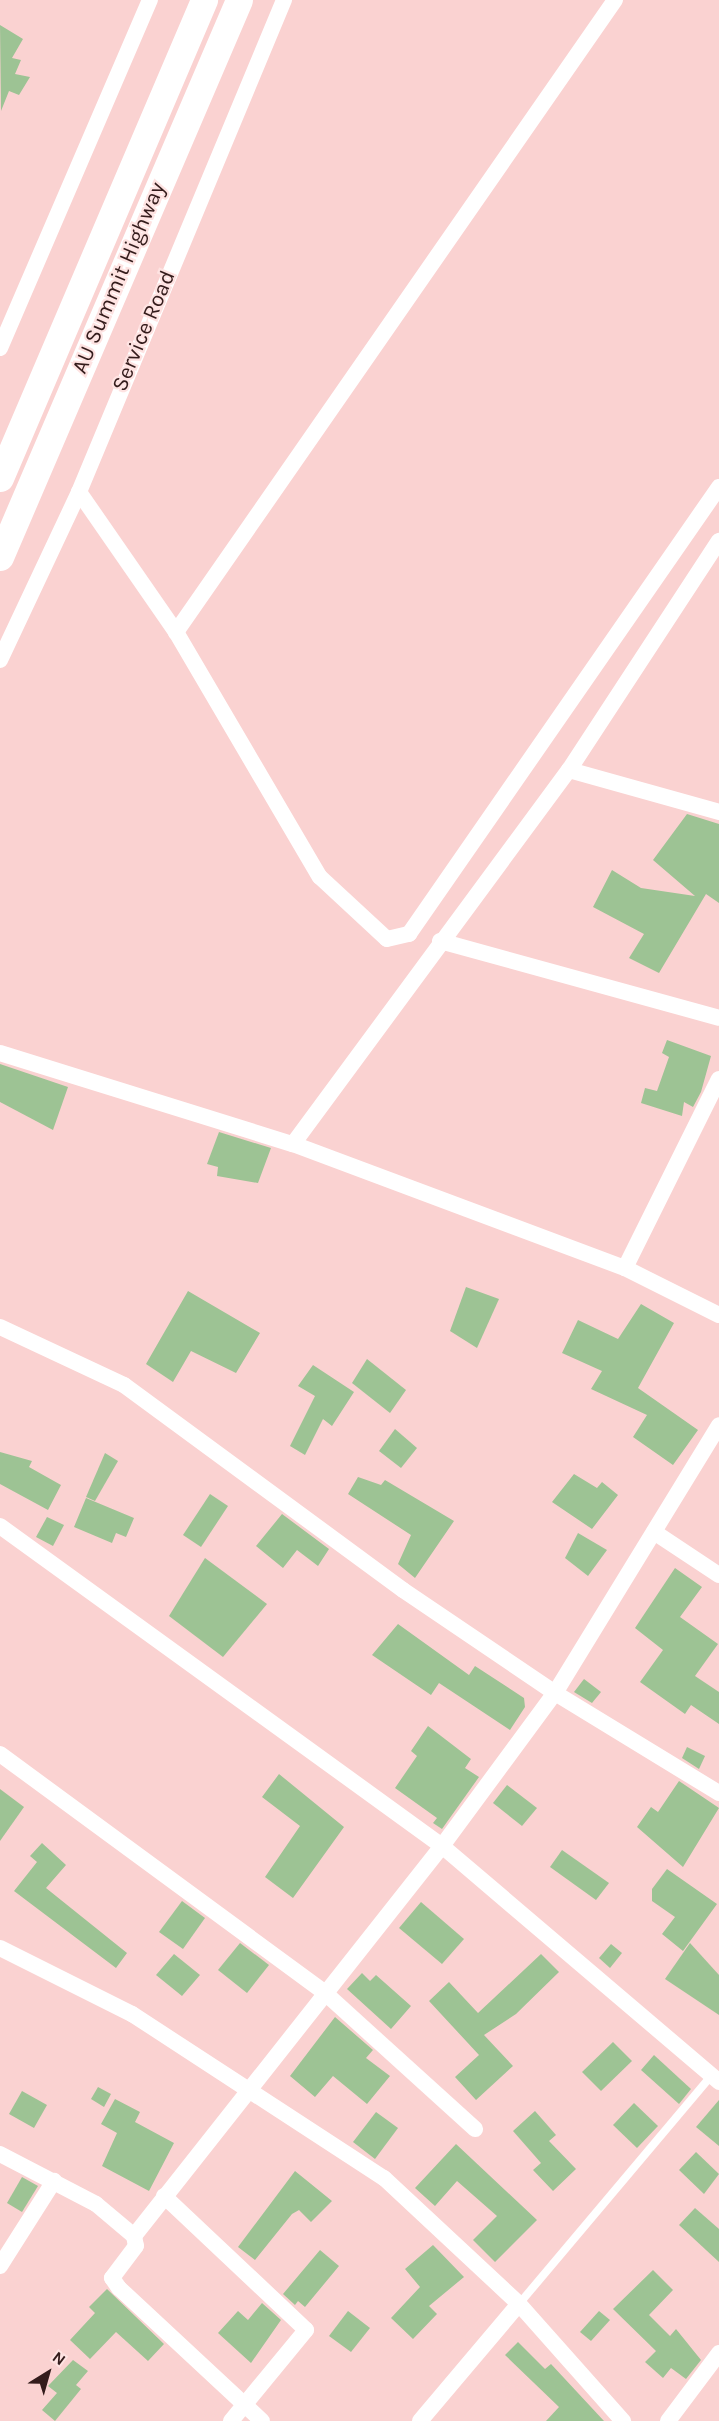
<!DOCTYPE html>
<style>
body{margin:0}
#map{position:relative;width:719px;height:2421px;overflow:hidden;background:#fad2d1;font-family:Karla,sans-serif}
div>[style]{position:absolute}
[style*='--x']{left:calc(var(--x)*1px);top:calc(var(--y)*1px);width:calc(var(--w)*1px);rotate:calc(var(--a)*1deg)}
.building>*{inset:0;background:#9dc394}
.lane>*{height:8px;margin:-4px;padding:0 4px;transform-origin:4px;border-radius:4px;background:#fff}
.street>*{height:16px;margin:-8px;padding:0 8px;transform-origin:8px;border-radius:8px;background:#fff}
.primary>*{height:27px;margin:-13.5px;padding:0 13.5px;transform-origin:13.5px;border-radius:13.5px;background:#fff}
span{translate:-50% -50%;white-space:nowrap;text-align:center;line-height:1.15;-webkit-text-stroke:4.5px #fee3e2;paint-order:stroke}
.street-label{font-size:22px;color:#341c1c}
.north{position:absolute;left:18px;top:2343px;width:60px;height:60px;-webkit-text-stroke:4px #fee3e2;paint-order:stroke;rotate:37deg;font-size:16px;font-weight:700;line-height:24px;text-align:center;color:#341c1c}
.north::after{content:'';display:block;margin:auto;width:21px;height:27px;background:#341c1c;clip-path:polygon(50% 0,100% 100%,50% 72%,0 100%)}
</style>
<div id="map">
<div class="building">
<i style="clip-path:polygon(0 25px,23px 39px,12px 58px,21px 60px,15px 74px,30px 77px,19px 95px,9px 91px,1px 111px)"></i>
<i style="clip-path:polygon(687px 814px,719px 824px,719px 903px,706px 894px,659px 973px,629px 958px,644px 934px,593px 907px,612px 870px,641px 888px,695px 896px,653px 860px)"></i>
<i style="clip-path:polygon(667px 1040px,711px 1056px,701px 1092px,693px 1107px,684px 1102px,682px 1116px,641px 1103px,645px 1088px,657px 1091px,669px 1057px,662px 1053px)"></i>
<i style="clip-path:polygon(0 1064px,68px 1087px,53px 1130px,0 1102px)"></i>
<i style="clip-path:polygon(219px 1132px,271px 1148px,258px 1183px,217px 1176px,218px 1167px,207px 1164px)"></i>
<i style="clip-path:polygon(466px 1287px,499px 1299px,477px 1348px,450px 1331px)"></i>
<i style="clip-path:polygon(188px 1291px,260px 1333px,236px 1373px,191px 1351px,173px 1382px,146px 1364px)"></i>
<i style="clip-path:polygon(641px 1304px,674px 1323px,638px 1388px,698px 1430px,673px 1465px,633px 1437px,647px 1415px,591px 1389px,602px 1371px,562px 1353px,578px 1320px,618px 1339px)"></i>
<i style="clip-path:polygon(367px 1359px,406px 1390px,390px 1413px,352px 1383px)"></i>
<i style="clip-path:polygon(313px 1365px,354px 1392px,332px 1426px,323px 1419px,305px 1455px,290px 1446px,315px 1396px,298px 1386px)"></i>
<i style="clip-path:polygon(395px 1429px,417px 1448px,401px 1468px,379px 1451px)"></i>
<i style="clip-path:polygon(0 1452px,32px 1461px,29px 1467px,61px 1485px,48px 1510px,0 1484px)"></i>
<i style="clip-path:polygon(105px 1453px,118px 1461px,95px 1501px,86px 1497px)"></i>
<i style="clip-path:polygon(574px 1474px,597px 1488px,602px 1482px,618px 1495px,592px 1529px,552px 1502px)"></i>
<i style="clip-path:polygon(358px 1477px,381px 1485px,385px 1480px,454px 1521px,415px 1578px,398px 1564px,411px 1535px,348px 1494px)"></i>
<i style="clip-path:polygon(210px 1494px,228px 1506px,201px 1547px,183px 1535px)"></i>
<i style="clip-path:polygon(86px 1498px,134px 1518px,126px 1537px,116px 1533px,112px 1543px,74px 1527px)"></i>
<i style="clip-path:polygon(282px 1514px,329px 1549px,318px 1566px,297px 1550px,283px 1568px,256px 1546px)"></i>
<i style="clip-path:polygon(47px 1517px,64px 1525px,53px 1546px,36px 1537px)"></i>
<i style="clip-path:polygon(578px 1533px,607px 1550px,588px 1576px,565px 1558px)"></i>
<i style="clip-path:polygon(205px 1558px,267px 1604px,223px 1657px,169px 1616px)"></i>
<i style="clip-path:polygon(675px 1568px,702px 1587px,680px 1617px,718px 1644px,695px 1676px,719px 1692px,719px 1724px,691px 1705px,685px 1714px,640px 1682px,663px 1650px,635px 1628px)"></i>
<i style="clip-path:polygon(398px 1624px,469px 1675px,475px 1666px,524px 1698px,525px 1707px,510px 1730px,439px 1683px,431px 1695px,372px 1655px)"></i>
<i style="clip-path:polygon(584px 1679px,601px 1692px,592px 1703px,574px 1692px)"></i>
<i style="clip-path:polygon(428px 1726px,471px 1759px,465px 1768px,479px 1777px,442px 1829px,433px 1823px,437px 1818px,395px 1788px,417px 1756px,411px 1751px)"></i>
<i style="clip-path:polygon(687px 1747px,705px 1756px,699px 1769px,682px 1758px)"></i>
<i style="clip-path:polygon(279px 1774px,344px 1827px,293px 1898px,265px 1877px,300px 1826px,262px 1797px)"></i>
<i style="clip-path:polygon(679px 1781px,719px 1808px,683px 1867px,637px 1827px,651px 1807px,658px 1812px)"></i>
<i style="clip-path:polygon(507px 1785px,537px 1808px,522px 1826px,493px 1803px)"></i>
<i style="clip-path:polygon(0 1789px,24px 1807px,0 1841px)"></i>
<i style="clip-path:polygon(42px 1843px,66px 1865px,46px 1888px,127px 1953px,116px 1968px,14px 1891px,37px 1862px,30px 1856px)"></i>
<i style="clip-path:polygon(562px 1850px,609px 1883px,596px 1900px,550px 1867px)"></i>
<i style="clip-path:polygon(667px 1869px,717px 1904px,683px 1951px,662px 1934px,675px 1917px,652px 1901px,652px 1889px)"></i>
<i style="clip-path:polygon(182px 1901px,205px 1918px,183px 1949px,159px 1932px)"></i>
<i style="clip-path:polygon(421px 1902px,464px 1939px,442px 1964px,399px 1928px)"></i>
<i style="clip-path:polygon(240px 1943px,269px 1965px,247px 1993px,218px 1970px)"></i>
<i style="clip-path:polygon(690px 1943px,719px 1975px,719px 2015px,665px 1979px)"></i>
<i style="clip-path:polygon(611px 1944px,622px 1953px,610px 1968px,599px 1958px)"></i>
<i style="clip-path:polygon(174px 1954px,200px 1975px,182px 1996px,156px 1975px)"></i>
<i style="clip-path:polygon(541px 1954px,559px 1972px,516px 2014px,484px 2035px,513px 2066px,476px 2100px,455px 2077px,479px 2055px,429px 2001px,449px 1982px,478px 2013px)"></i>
<i style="clip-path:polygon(362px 1973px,370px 1981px,376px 1975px,411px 2006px,391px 2029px,347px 1989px)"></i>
<i style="clip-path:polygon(335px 2017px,373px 2050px,366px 2058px,390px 2076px,367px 2104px,333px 2076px,315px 2097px,290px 2076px)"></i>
<i style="clip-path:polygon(613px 2042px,632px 2061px,601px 2091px,582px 2072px)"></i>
<i style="clip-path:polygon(654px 2055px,691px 2089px,679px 2104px,641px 2070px)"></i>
<i style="clip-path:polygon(98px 2087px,111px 2094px,104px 2107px,91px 2099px)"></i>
<i style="clip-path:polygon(22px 2091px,47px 2105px,34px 2128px,9px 2114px)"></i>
<i style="clip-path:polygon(115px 2099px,140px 2112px,135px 2122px,174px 2143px,149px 2191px,102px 2166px,117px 2133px,101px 2124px)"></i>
<i style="clip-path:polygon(719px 2100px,719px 2146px,696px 2127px)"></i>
<i style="clip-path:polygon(634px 2103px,658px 2126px,637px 2148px,613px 2125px)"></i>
<i style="clip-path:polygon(535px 2111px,556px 2135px,549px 2141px,576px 2169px,553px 2191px,533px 2170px,541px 2163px,513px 2131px)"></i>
<i style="clip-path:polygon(376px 2112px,398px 2128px,375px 2159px,353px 2142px)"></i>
<i style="clip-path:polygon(456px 2144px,537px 2220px,495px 2262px,473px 2240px,497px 2216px,457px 2181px,435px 2206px,415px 2188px)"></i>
<i style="clip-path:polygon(696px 2152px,719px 2174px,704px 2194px,679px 2170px)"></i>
<i style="clip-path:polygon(295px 2171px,332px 2201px,311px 2222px,299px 2210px,292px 2214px,255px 2260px,238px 2247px)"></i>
<i style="clip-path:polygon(22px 2177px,38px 2186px,22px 2212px,7px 2203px)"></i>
<i style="clip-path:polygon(695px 2208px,719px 2229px,719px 2262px,679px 2225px)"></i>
<i style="clip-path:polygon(433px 2245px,464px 2277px,429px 2306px,437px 2314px,413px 2339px,391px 2318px,420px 2287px,405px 2269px)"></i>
<i style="clip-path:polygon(320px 2250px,339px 2266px,305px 2307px,298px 2301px,295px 2305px,283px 2294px)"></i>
<i style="clip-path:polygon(653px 2270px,673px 2290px,649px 2315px,670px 2336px,676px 2329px,701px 2360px,686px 2379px,671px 2368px,663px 2378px,645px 2362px,656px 2351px,613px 2309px)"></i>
<i style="clip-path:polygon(107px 2289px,164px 2344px,148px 2361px,116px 2332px,90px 2359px,70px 2340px,95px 2313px,89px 2307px)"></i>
<i style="clip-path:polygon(262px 2303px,281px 2320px,251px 2363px,218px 2333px,238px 2311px,248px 2320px)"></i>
<i style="clip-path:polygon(348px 2311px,370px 2328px,351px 2352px,329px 2336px)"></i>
<i style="clip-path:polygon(599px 2311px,610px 2320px,591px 2341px,580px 2332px)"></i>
<i style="clip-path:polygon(518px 2342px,545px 2369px,551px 2364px,604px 2421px,546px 2421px,559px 2407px,505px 2355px)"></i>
<i style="clip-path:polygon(73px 2360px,88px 2371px,76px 2385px,81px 2389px,55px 2421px,42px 2410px,57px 2393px,48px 2386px)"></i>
</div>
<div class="lane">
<i style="--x:519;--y:2304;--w:298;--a:-49.9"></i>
</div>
<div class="street">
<i style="--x:615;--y:0;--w:770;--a:124.78"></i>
<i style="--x:176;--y:632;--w:284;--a:59.6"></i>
<i style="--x:320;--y:877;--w:91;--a:42.8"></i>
<i style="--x:387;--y:939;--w:23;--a:-13"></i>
<i style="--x:409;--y:934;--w:544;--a:-55.26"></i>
<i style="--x:0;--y:348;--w:379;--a:-66.7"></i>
<i style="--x:79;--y:492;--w:170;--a:55.3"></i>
<i style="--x:0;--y:660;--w:186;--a:-64.8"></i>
<i style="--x:79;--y:492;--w:533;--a:-67.38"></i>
<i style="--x:569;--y:770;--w:156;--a:15.6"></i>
<i style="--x:440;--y:941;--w:289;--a:15.4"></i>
<i style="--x:0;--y:1053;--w:307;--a:17.3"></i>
<i style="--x:293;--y:1144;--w:354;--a:20.5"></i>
<i style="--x:625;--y:1268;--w:105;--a:26.6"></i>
<i style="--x:293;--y:1144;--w:465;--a:-53.6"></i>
<i style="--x:569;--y:770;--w:274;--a:-56.8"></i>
<i style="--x:625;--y:1268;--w:211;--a:-63.6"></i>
<i style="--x:0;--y:1327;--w:137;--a:25.1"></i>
<i style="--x:124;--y:1385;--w:346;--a:36.3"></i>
<i style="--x:403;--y:1590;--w:184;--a:34.1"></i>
<i style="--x:555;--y:1693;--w:192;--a:31.4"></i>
<i style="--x:0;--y:1526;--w:546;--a:35.9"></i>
<i style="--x:442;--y:1846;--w:364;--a:40.4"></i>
<i style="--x:654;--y:1532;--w:78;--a:33.5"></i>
<i style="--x:0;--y:1754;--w:402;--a:36.3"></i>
<i style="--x:324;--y:1992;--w:204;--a:42.2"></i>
<i style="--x:0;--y:1948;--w:148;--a:26.6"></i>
<i style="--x:132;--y:2014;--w:301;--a:33.1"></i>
<i style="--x:384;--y:2178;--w:185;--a:43"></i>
<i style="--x:519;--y:2304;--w:157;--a:48.4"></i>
<i style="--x:0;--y:2154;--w:108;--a:27.5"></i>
<i style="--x:96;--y:2204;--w:50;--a:40.1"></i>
<i style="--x:134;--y:2236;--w:10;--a:79"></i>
<i style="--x:136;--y:2246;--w:40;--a:127"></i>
<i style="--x:112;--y:2278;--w:12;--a:55"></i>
<i style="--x:119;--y:2288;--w:195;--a:42.9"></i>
<i style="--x:164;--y:2196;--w:195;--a:43.3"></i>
<i style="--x:306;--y:2330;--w:118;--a:129.5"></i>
<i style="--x:134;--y:2236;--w:497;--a:-51.7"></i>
<i style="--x:442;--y:1846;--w:190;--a:-53.6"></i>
<i style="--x:555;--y:1693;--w:314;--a:-58.5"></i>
<i style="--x:0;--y:2266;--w:101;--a:-57.6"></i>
<i style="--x:420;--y:2421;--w:153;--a:-49.8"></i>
<i style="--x:668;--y:2421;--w:85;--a:-53.1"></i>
</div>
<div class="primary">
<i style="--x:0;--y:478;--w:520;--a:-66.89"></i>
<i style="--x:0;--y:557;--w:606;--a:-66.78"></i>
</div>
<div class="street-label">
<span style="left:119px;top:278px;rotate:-67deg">AU Summit Highway</span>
<span style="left:144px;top:331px;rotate:-67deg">Service Road</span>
</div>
<div class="north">N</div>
</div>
